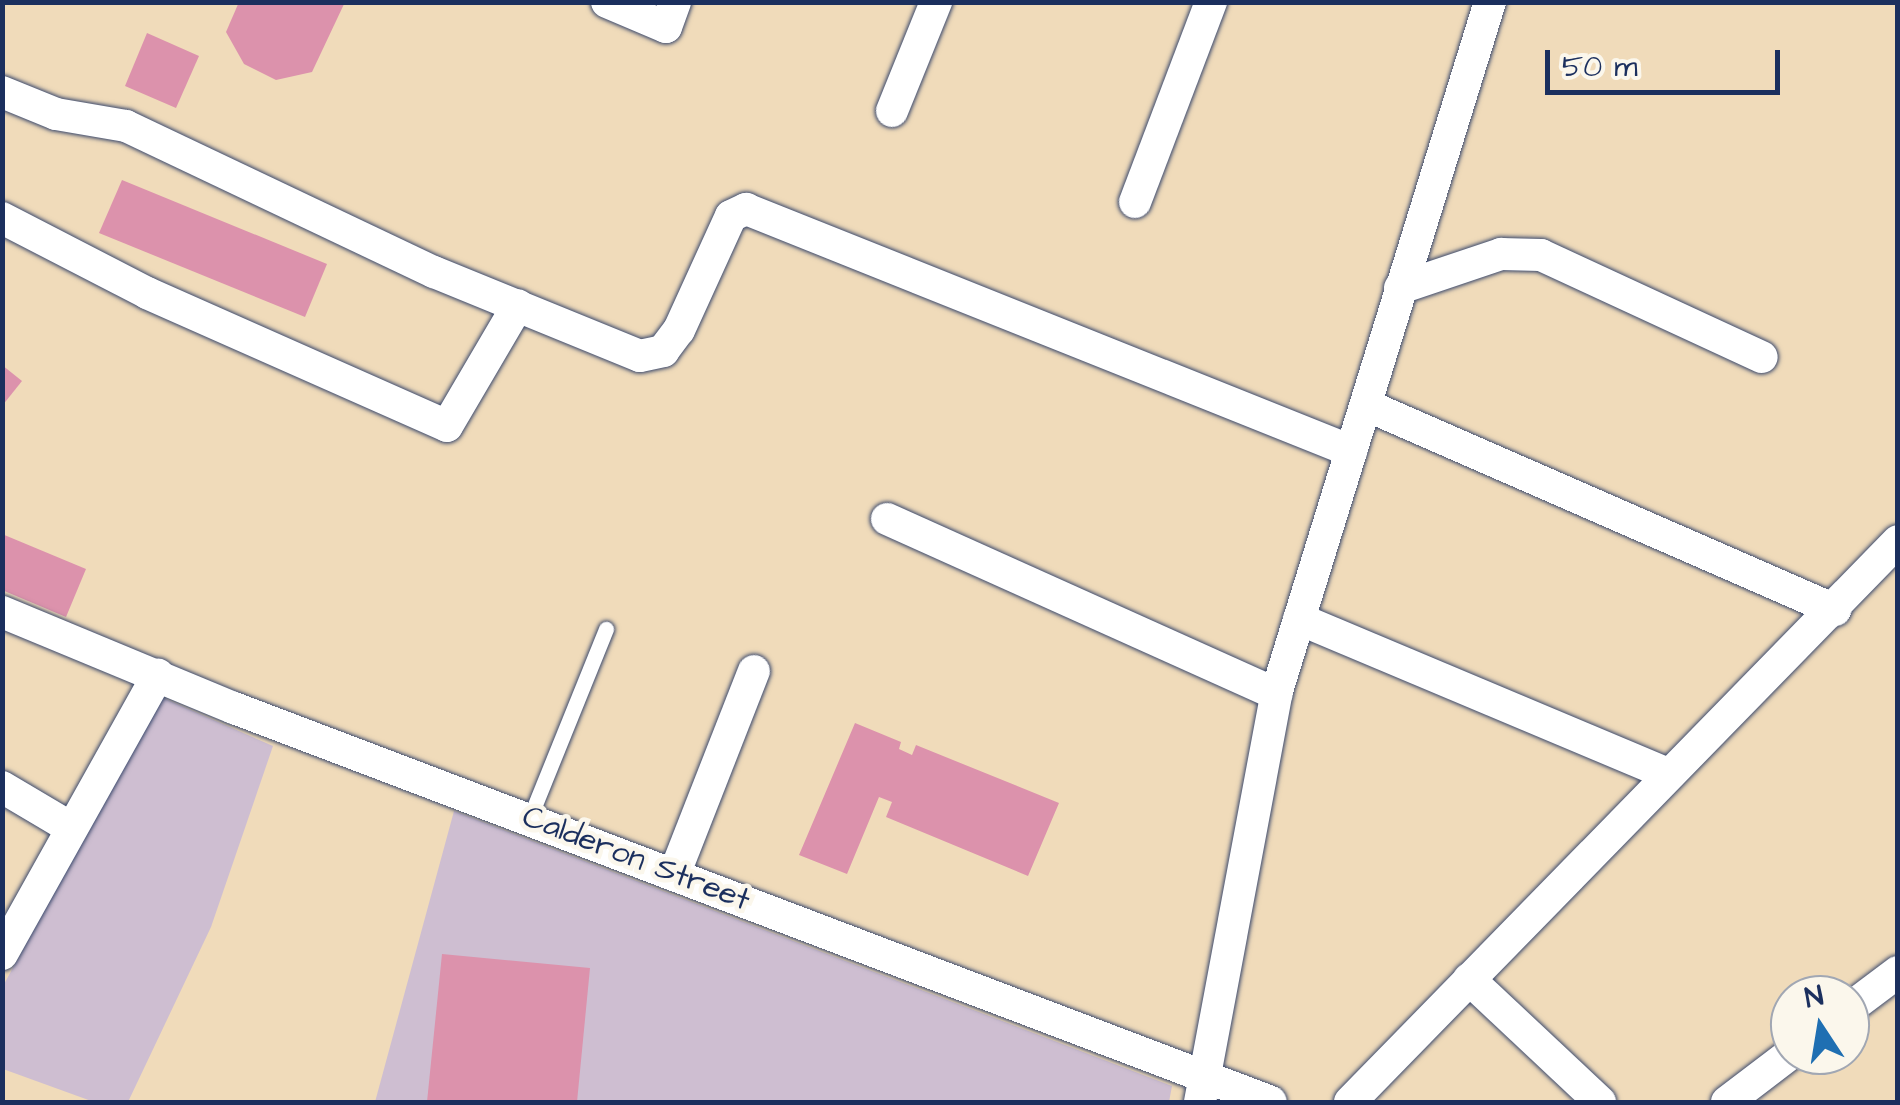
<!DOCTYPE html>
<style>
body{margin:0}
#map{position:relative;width:1900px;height:1105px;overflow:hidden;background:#f0dbba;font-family:"Architects Daughter",sans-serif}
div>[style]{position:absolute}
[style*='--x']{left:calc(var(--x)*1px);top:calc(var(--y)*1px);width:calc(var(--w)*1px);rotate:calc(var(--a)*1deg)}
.industrial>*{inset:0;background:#cebed1}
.building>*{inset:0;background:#dc92ac}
.roads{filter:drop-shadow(0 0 2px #3b496c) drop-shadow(0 0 2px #3b496c)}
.service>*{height:15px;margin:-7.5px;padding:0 7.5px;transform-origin:7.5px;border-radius:7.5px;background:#fff}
.minor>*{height:32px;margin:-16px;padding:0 16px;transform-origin:16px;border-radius:16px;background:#fff}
span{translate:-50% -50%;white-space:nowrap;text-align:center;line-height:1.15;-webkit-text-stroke:9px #fbf7ec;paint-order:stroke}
.street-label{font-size:32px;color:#1b2f5e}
.frame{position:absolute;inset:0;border:5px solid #1b2f5e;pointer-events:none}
.north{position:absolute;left:1770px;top:975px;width:100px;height:100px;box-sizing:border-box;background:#fbf7ec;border:2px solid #a1a7b3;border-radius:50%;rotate:348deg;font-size:28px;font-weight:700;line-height:40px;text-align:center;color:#1b2f5e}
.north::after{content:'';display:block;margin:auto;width:35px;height:45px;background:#1f6fb2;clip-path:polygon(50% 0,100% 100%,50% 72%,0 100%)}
.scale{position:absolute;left:1545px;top:50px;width:235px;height:45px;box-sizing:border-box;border:5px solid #1b2f5e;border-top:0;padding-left:12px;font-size:30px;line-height:35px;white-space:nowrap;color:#1b2f5e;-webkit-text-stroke:8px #fbf7ec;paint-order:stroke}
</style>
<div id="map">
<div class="industrial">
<i style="clip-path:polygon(161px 697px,273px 746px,211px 927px,128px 1102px,94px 1102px,3px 1069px,3px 986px)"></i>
<i style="clip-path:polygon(454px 811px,1172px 1086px,1169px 1102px,375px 1102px)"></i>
</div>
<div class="building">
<i style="clip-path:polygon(239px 2px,345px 2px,312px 72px,276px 80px,244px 64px,226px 32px)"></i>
<i style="clip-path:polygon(147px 33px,199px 56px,176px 108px,125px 86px)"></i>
<i style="clip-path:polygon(122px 180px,327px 264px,305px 317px,99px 233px)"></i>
<i style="clip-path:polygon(2px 365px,22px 381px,2px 406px)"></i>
<i style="clip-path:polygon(2px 534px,86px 569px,66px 617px,2px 590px)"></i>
<i style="clip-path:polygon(855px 723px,901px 742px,899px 749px,912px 755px,916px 745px,1059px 803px,1028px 876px,886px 817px,892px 802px,879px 797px,847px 874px,799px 855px)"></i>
<i style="clip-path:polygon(442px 954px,590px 968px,577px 1102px,427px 1102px)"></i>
</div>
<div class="roads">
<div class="service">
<i style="--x:530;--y:817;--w:203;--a:-68"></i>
</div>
<div class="minor">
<i style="--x:607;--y:2;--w:64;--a:23"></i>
<i style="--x:666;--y:27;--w:27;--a:-70"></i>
<i style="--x:2;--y:92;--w:58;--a:22.2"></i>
<i style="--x:56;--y:114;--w:71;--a:9.7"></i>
<i style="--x:126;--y:126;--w:341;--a:25.4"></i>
<i style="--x:434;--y:272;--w:222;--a:22.2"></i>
<i style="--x:640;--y:356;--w:24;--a:-12"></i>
<i style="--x:663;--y:351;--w:26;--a:-53"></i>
<i style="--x:679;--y:330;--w:125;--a:-65.5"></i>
<i style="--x:731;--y:216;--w:17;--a:-25"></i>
<i style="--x:746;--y:209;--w:652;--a:21.8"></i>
<i style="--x:892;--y:111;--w:118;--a:-68"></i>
<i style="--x:1135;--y:202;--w:214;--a:-69.2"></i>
<i style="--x:2;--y:218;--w:163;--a:27.3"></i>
<i style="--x:147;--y:293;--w:328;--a:23.9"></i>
<i style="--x:447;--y:426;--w:140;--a:-59.6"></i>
<i style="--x:1400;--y:288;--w:107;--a:-18.6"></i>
<i style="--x:1501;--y:254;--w:40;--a:1.4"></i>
<i style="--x:1541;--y:255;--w:243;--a:24.8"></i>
<i style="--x:1366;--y:405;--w:512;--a:23.61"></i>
<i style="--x:887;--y:519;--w:427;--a:24.2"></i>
<i style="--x:2;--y:612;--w:251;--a:22.5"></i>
<i style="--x:234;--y:708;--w:1109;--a:20.8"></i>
<i style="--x:1299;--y:619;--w:399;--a:22.8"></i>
<i style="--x:2;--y:787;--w:80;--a:30.7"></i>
<i style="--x:674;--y:875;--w:219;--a:-68.6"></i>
<i style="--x:2;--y:954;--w:320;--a:-60.8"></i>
<i style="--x:1469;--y:979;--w:180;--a:43.2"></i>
<i style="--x:1850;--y:1008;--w:60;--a:-36.9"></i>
<i style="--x:1200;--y:1102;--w:415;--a:-79.4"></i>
<i style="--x:1276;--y:694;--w:724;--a:-72.82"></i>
<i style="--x:1350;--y:1102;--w:784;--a:-45.67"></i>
<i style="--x:1727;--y:1102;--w:79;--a:-37.3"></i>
</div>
</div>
<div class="street-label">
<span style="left:636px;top:859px;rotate:21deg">Calderon Street</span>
</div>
<div class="frame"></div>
<div class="north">N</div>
<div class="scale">50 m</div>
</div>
